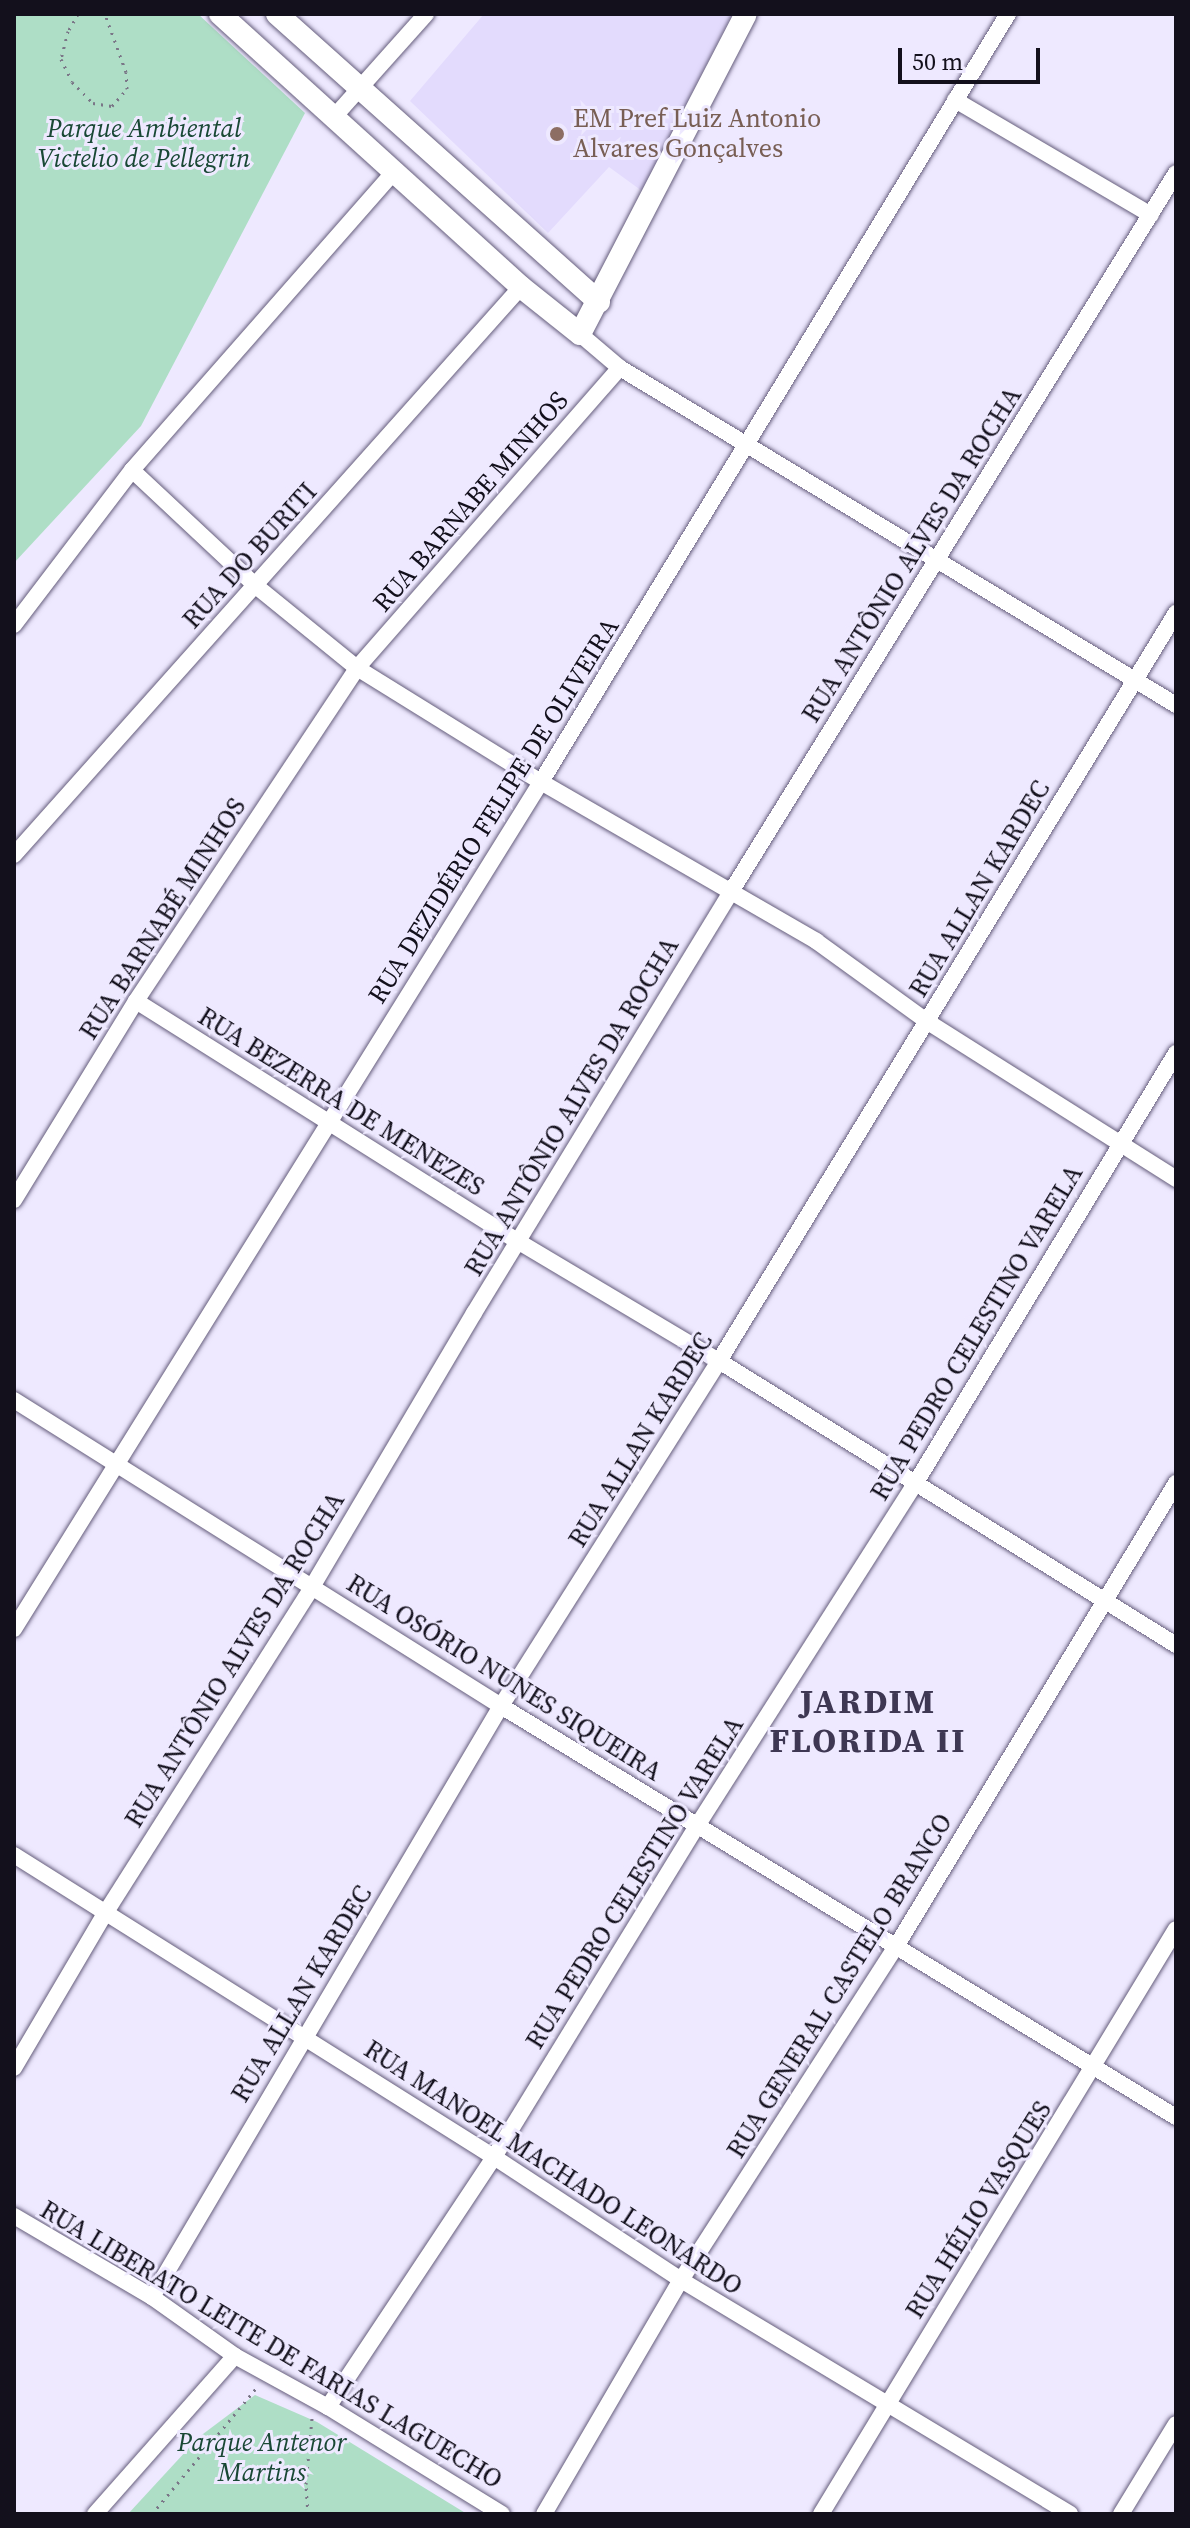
<!DOCTYPE html>
<meta charset="utf-8">
<style>
body{margin:0}
#map{position:relative;width:1190px;height:2528px;overflow:hidden;background:#eee9ff;font-family:"Source Serif 4",serif}
div>[style]{position:absolute}
[style*='--x']{left:calc(var(--x)*1px);top:calc(var(--y)*1px);width:calc(var(--w)*1px);rotate:calc(var(--a)*1deg)}
.built>*{inset:0;background:#e3dbfd}
.green>*{inset:0;background:#aedec6}
.path>*{height:3px;margin-top:-1.5px;transform-origin:0;background:repeating-linear-gradient(90deg,#7a7687 0 2px,transparent 0 8px)}
.roads{filter:drop-shadow(0 0 2px #655d7c) drop-shadow(0 0 2px #655d7c)}
.street>*{height:16px;margin:-8px;padding:0 8px;transform-origin:8px;border-radius:8px;background:#fff}
.secondary>*{height:22px;margin:-11px;padding:0 11px;transform-origin:11px;border-radius:11px;background:#fff}
.dots>*{width:22px;height:22px;translate:-50% -50%;box-sizing:border-box;border:4px solid #eee9ff;border-radius:50%}
span{translate:-50% -50%;white-space:nowrap;text-align:center;line-height:1.15;-webkit-text-stroke:6px #eee9ff;paint-order:stroke}
.education-label{font-size:26px;color:#785e54}
.left{translate:0 -50%;text-align:left}
.park-label{font-size:26px;color:#194835;font-style:italic}
.street-label{font-size:26px;color:#13101c}
.district-label{font-size:34px;color:#3e3753;font-weight:700;letter-spacing:2px}
.frame{position:absolute;inset:0;border:16px solid #13101c;pointer-events:none}
.scale{position:absolute;left:898px;top:48px;width:142px;height:36px;box-sizing:border-box;border:4px solid #13101c;border-top:0;padding-left:10px;font-size:24px;line-height:28px;white-space:nowrap;color:#13101c;-webkit-text-stroke:6px #eee9ff;paint-order:stroke}
</style>
<div id="map">
<div class="built">
<i style="clip-path:polygon(484px 14px,729px 14px,731px 16px,642px 191px,609px 167px,548px 233px,410px 101px)"></i>
</div>
<div class="green">
<i style="clip-path:polygon(14px 14px,198px 14px,305px 113px,141px 426px,14px 563px)"></i>
<i style="clip-path:polygon(255px 2395px,317px 2422px,467px 2514px,128px 2514px,199px 2437px)"></i>
</div>
<div class="path">
<i style="--x:78;--y:14;--w:20;--a:120"></i>
<i style="--x:68;--y:31;--w:29;--a:104"></i>
<i style="--x:61;--y:59;--w:25;--a:64"></i>
<i style="--x:72;--y:82;--w:30;--a:45"></i>
<i style="--x:93;--y:103;--w:19;--a:9"></i>
<i style="--x:112;--y:106;--w:23;--a:-49"></i>
<i style="--x:127;--y:89;--w:17;--a:-93"></i>
<i style="--x:126;--y:72;--w:62;--a:-109.9"></i>
<i style="--x:152;--y:2514;--w:166;--a:-50.4"></i>
<i style="--x:308;--y:2514;--w:30;--a:-94"></i>
<i style="--x:306;--y:2484;--w:66;--a:-84.8"></i>
</div>
<div class="roads">
<div class="street">
<i style="--x:955;--y:100;--w:227;--a:30.4"></i>
<i style="--x:334;--y:117;--w:138;--a:-48.2"></i>
<i style="--x:580;--y:334;--w:52;--a:40.4"></i>
<i style="--x:620;--y:368;--w:650;--a:31.22"></i>
<i style="--x:132;--y:470;--w:170;--a:43.1"></i>
<i style="--x:256;--y:586;--w:130;--a:39.1"></i>
<i style="--x:357;--y:668;--w:216;--a:31.8"></i>
<i style="--x:541;--y:782;--w:318;--a:30"></i>
<i style="--x:816;--y:941;--w:138;--a:35.9"></i>
<i style="--x:928;--y:1022;--w:294;--a:32.3"></i>
<i style="--x:14;--y:625;--w:195;--a:-52.7"></i>
<i style="--x:132;--y:470;--w:398;--a:-48.7"></i>
<i style="--x:14;--y:855;--w:761;--a:-48.25"></i>
<i style="--x:136;--y:1001;--w:453;--a:32.2"></i>
<i style="--x:519;--y:1242;--w:233;--a:30.8"></i>
<i style="--x:719;--y:1361;--w:538;--a:31.86"></i>
<i style="--x:14;--y:1200;--w:233;--a:-58.5"></i>
<i style="--x:136;--y:1001;--w:400;--a:-56.4"></i>
<i style="--x:357;--y:668;--w:399;--a:-48.8"></i>
<i style="--x:14;--y:1400;--w:575;--a:32.14"></i>
<i style="--x:501;--y:1706;--w:790;--a:31.34"></i>
<i style="--x:14;--y:1629;--w:998;--a:-58.11"></i>
<i style="--x:541;--y:782;--w:899;--a:-58.7"></i>
<i style="--x:14;--y:1855;--w:567;--a:32.18"></i>
<i style="--x:494;--y:2157;--w:224;--a:33.3"></i>
<i style="--x:681;--y:2280;--w:454;--a:31"></i>
<i style="--x:14;--y:2068;--w:181;--a:-59.5"></i>
<i style="--x:106;--y:1912;--w:385;--a:-57.6"></i>
<i style="--x:312;--y:1587;--w:318;--a:-59.4"></i>
<i style="--x:474;--y:1313;--w:495;--a:-58.6"></i>
<i style="--x:732;--y:890;--w:843;--a:-58.23"></i>
<i style="--x:14;--y:2216;--w:160;--a:30.4"></i>
<i style="--x:152;--y:2297;--w:102;--a:35.4"></i>
<i style="--x:235;--y:2356;--w:106;--a:28.7"></i>
<i style="--x:328;--y:2407;--w:204;--a:31.6"></i>
<i style="--x:152;--y:2297;--w:686;--a:-59.44"></i>
<i style="--x:501;--y:1706;--w:408;--a:-57.7"></i>
<i style="--x:719;--y:1361;--w:877;--a:-58.58"></i>
<i style="--x:328;--y:2407;--w:300;--a:-56.4"></i>
<i style="--x:494;--y:2157;--w:388;--a:-58.5"></i>
<i style="--x:697;--y:1826;--w:406;--a:-57.5"></i>
<i style="--x:915;--y:1484;--w:504;--a:-58.8"></i>
<i style="--x:95;--y:2514;--w:211;--a:-48.5"></i>
<i style="--x:544;--y:2514;--w:271;--a:-59.7"></i>
<i style="--x:681;--y:2280;--w:399;--a:-57.2"></i>
<i style="--x:897;--y:1945;--w:540;--a:-58.87"></i>
<i style="--x:821;--y:2514;--w:684;--a:-58.75"></i>
<i style="--x:1121;--y:2514;--w:105;--a:-58.6"></i>
</div>
<div class="secondary">
<i style="--x:220;--y:14;--w:406;--a:42.2"></i>
<i style="--x:521;--y:287;--w:75;--a:38.5"></i>
<i style="--x:580;--y:334;--w:360;--a:-62.6"></i>
<i style="--x:277;--y:14;--w:432;--a:41.8"></i>
</div>
</div>
<div class="dots">
<i style="left:557px;top:134px;background:#8d6e63"></i>
</div>
<div class="education-label">
<span class="left" style="left:573px;top:134px">EM Pref Luiz Antonio<br>Alvares Gonçalves</span>
</div>
<div class="park-label">
<span style="left:144px;top:144px">Parque Ambiental<br>Victelio de Pellegrin</span>
<span style="left:262px;top:2458px">Parque Antenor<br>Martins</span>
</div>
<div class="street-label">
<span style="left:471px;top:502px;rotate:-49deg">RUA BARNABE MINHOS</span>
<span style="left:912px;top:555px;rotate:-58deg">RUA ANTÔNIO ALVES DA ROCHA</span>
<span style="left:250px;top:556px;rotate:-48deg">RUA DO BURITI</span>
<span style="left:494px;top:811px;rotate:-58deg">RUA DEZIDÉRIO FELIPE DE OLIVEIRA</span>
<span style="left:980px;top:889px;rotate:-59deg">RUA ALLAN KARDEC</span>
<span style="left:163px;top:919px;rotate:-57deg">RUA BARNABÉ MINHOS</span>
<span style="left:341px;top:1102px;rotate:32deg">RUA BEZERRA DE MENEZES</span>
<span style="left:572px;top:1107px;rotate:-59deg">RUA ANTÔNIO ALVES DA ROCHA</span>
<span style="left:977px;top:1333px;rotate:-59deg">RUA PEDRO CELESTINO VARELA</span>
<span style="left:641px;top:1440px;rotate:-58deg">RUA ALLAN KARDEC</span>
<span style="left:235px;top:1660px;rotate:-58deg">RUA ANTÔNIO ALVES DA ROCHA</span>
<span style="left:504px;top:1678px;rotate:32deg">RUA OSÓRIO NUNES SIQUEIRA</span>
<span style="left:635px;top:1883px;rotate:-58deg">RUA PEDRO CELESTINO VARELA</span>
<span style="left:840px;top:1986px;rotate:-58deg">RUA GENERAL CASTELO BRANCO</span>
<span style="left:302px;top:1994px;rotate:-59deg">RUA ALLAN KARDEC</span>
<span style="left:553px;top:2168px;rotate:33deg">RUA MANOEL MACHADO LEONARDO</span>
<span style="left:979px;top:2210px;rotate:-58deg">RUA HÉLIO VASQUES</span>
<span style="left:271px;top:2345px;rotate:31deg">RUA LIBERATO LEITE DE FARIAS LAGUECHO</span>
</div>
<div class="district-label">
<span style="left:868px;top:1721px">JARDIM<br>FLORIDA II</span>
</div>
<div class="frame"></div>
<div class="scale">50 m</div>
</div>
